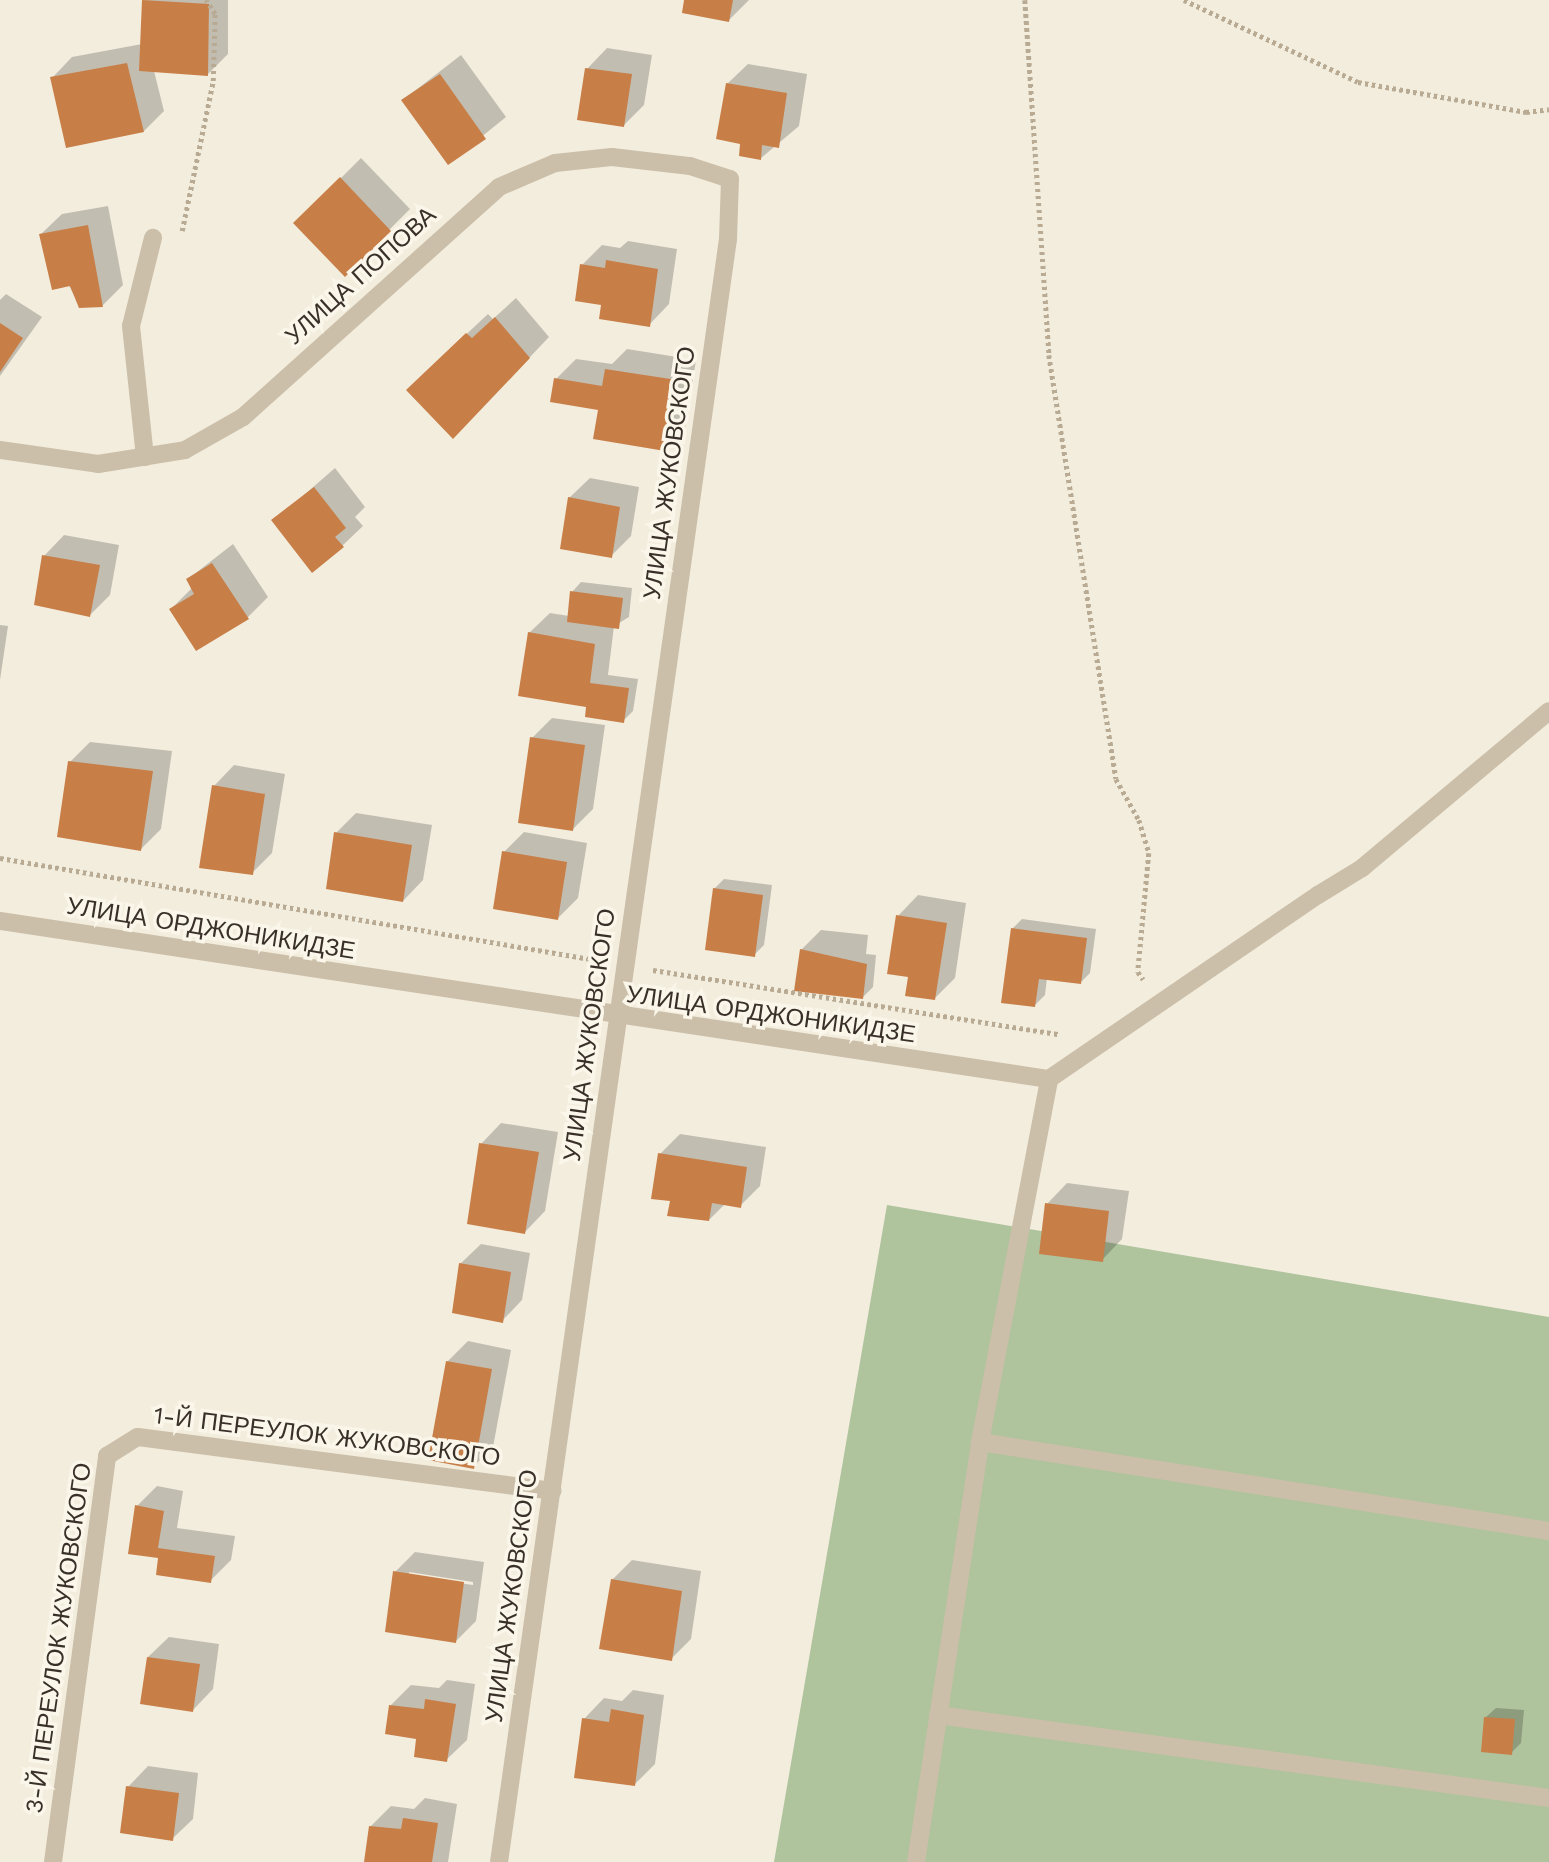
<!DOCTYPE html>
<meta charset="utf-8">
<style>
body{margin:0}
#map{position:relative;width:1549px;height:1862px;overflow:hidden;background:#f3edde;font-family:"Work Sans",sans-serif}
div>[style]{position:absolute}
[style*='--x']{left:calc(var(--x)*1px);top:calc(var(--y)*1px);width:calc(var(--w)*1px);rotate:calc(var(--a)*1deg)}
.green>*{inset:0;background:#afc39d}
.shadow>*{inset:0;background:#0003}
.building>*{inset:0;background:#c87e47}
.path>*{height:4.5px;margin-top:-2.25px;transform-origin:0;background:repeating-linear-gradient(90deg,#b8aa93 0 3.5px,transparent 0 7px)}
.lane>*{height:18px;margin:-9px;padding:0 9px;transform-origin:9px;border-radius:9px;background:#ccbfa9}
.street>*{height:18px;margin:-9px;padding:0 9px;transform-origin:9px;border-radius:9px;background:#ccbfa9}
span{translate:-50% -50%;white-space:nowrap;text-align:center;line-height:1.15;-webkit-text-stroke:7px #faf6ea;paint-order:stroke}
.street-label{font-size:24px;color:#393129}
</style>
<div id="map">
<div class="green">
<i style="clip-path:polygon(887px 1205px,1549px 1317px,1549px 1862px,774px 1862px)"></i>
</div>
<div class="shadow">
<i style="clip-path:polygon(144px 0,228px 0,228px 54px,207px 75px,154px 71px,164px 111px,144px 131px,52px 78px,72px 57px,142px 44px)"></i>
<i style="clip-path:polygon(685px 0,749px 0,729px 20px)"></i>
<i style="clip-path:polygon(607px 48px,652px 55px,644px 105px,624px 125px,587px 69px)"></i>
<i style="clip-path:polygon(461px 55px,506px 117px,449px 163px,403px 100px)"></i>
<i style="clip-path:polygon(748px 64px,807px 74px,799px 126px,761px 158px,742px 142px,727px 84px)"></i>
<i style="clip-path:polygon(361px 158px,410px 209px,345px 274px,296px 223px)"></i>
<i style="clip-path:polygon(108px 206px,123px 285px,103px 305px,80px 306px,41px 234px,62px 214px)"></i>
<i style="clip-path:polygon(628px 241px,677px 249px,669px 304px,649px 325px,603px 303px,582px 265px,602px 245px,620px 248px)"></i>
<i style="clip-path:polygon(6px 294px,42px 317px,0 376px,0 300px)"></i>
<i style="clip-path:polygon(516px 298px,549px 337px,473px 417px,428px 370px,488px 314px,493px 319px)"></i>
<i style="clip-path:polygon(627px 349px,696px 360px,685px 428px,665px 449px,556px 379px,576px 359px,612px 364px)"></i>
<i style="clip-path:polygon(335px 468px,365px 507px,355px 517px,363px 526px,342px 546px,274px 521px)"></i>
<i style="clip-path:polygon(590px 478px,639px 487px,631px 536px,611px 556px,569px 498px)"></i>
<i style="clip-path:polygon(64px 535px,119px 545px,110px 595px,90px 615px,44px 556px)"></i>
<i style="clip-path:polygon(233px 544px,268px 597px,247px 618px,171px 609px,191px 589px,188px 579px)"></i>
<i style="clip-path:polygon(581px 582px,632px 588px,629px 617px,614px 626px,608px 675px,638px 679px,633px 711px,623px 721px,588px 706px,529px 633px,550px 613px,569px 616px,572px 592px)"></i>
<i style="clip-path:polygon(0 625px,8px 626px,0 680px)"></i>
<i style="clip-path:polygon(552px 718px,605px 725px,593px 809px,573px 829px,532px 738px)"></i>
<i style="clip-path:polygon(90px 742px,172px 751px,161px 829px,141px 849px,70px 762px)"></i>
<i style="clip-path:polygon(234px 765px,285px 774px,272px 853px,252px 873px,214px 786px)"></i>
<i style="clip-path:polygon(356px 813px,432px 825px,423px 880px,403px 901px,336px 833px)"></i>
<i style="clip-path:polygon(524px 832px,587px 843px,578px 898px,558px 918px,504px 852px)"></i>
<i style="clip-path:polygon(724px 879px,772px 885px,764px 945px,754px 955px,714px 889px)"></i>
<i style="clip-path:polygon(918px 895px,966px 903px,955px 978px,935px 998px,910px 975px,898px 916px)"></i>
<i style="clip-path:polygon(1022px 919px,1096px 929px,1090px 973px,1080px 983px,1047px 978px,1045px 995px,1035px 1005px,1012px 929px)"></i>
<i style="clip-path:polygon(821px 930px,868px 935px,866px 954px,876px 955px,873px 987px,863px 997px,801px 950px)"></i>
<i style="clip-path:polygon(501px 1123px,558px 1132px,545px 1211px,525px 1232px,481px 1144px)"></i>
<i style="clip-path:polygon(680px 1134px,766px 1147px,760px 1186px,740px 1206px,725px 1204px,709px 1220px,672px 1200px,660px 1154px)"></i>
<i style="clip-path:polygon(1067px 1183px,1129px 1191px,1122px 1239px,1102px 1260px,1047px 1204px)"></i>
<i style="clip-path:polygon(481px 1244px,530px 1253px,522px 1300px,502px 1321px,460px 1264px)"></i>
<i style="clip-path:polygon(468px 1341px,511px 1350px,493px 1447px,473px 1467px,447px 1362px)"></i>
<i style="clip-path:polygon(157px 1486px,183px 1491px,177px 1528px,235px 1536px,231px 1560px,210px 1581px,160px 1557px,137px 1506px)"></i>
<i style="clip-path:polygon(evenodd,415px 1552px,484px 1562px,476px 1621px,456px 1641px,395px 1572px,415px 1552px,409px 1572px,473px 1582px,473px 1585px,409px 1576px,409px 1572px)"></i>
<i style="clip-path:polygon(632px 1560px,701px 1571px,691px 1639px,671px 1659px,612px 1580px)"></i>
<i style="clip-path:polygon(169px 1637px,219px 1644px,213px 1689px,193px 1710px,148px 1657px)"></i>
<i style="clip-path:polygon(447px 1680px,475px 1684px,467px 1740px,446px 1760px,391px 1705px,411px 1685px,439px 1688px)"></i>
<i style="clip-path:polygon(633px 1690px,664px 1695px,655px 1764px,635px 1784px,584px 1719px,604px 1698px,622px 1701px)"></i>
<i style="clip-path:polygon(1496px 1708px,1524px 1710px,1521px 1743px,1511px 1753px,1486px 1717px)"></i>
<i style="clip-path:polygon(148px 1766px,198px 1773px,193px 1819px,172px 1839px,128px 1787px)"></i>
<i style="clip-path:polygon(425px 1798px,457px 1804px,448px 1862px,366px 1862px,371px 1826px,391px 1806px,414px 1809px)"></i>
</div>
<div class="building">
<i style="clip-path:polygon(142px 0,209px 4px,208px 76px,139px 71px)"></i>
<i style="clip-path:polygon(684px 0,733px 0,729px 22px,682px 13px)"></i>
<i style="clip-path:polygon(127px 63px,144px 132px,66px 148px,50px 77px)"></i>
<i style="clip-path:polygon(585px 68px,632px 74px,624px 127px,577px 120px)"></i>
<i style="clip-path:polygon(440px 74px,486px 139px,448px 165px,401px 100px)"></i>
<i style="clip-path:polygon(726px 83px,787px 93px,779px 148px,762px 145px,761px 160px,739px 156px,740px 144px,716px 139px)"></i>
<i style="clip-path:polygon(340px 177px,391px 231px,345px 277px,293px 223px)"></i>
<i style="clip-path:polygon(88px 225px,103px 307px,79px 308px,70px 286px,52px 290px,39px 234px)"></i>
<i style="clip-path:polygon(606px 260px,658px 269px,650px 327px,599px 319px,601px 305px,575px 301px,580px 264px,605px 268px)"></i>
<i style="clip-path:polygon(495px 317px,530px 358px,453px 439px,406px 390px,466px 333px,472px 338px)"></i>
<i style="clip-path:polygon(0 323px,23px 338px,0 372px)"></i>
<i style="clip-path:polygon(605px 369px,677px 380px,665px 451px,593px 439px,598px 410px,550px 402px,554px 378px,602px 386px)"></i>
<i style="clip-path:polygon(314px 487px,346px 528px,335px 537px,344px 547px,312px 573px,271px 520px)"></i>
<i style="clip-path:polygon(568px 497px,620px 507px,612px 558px,560px 549px)"></i>
<i style="clip-path:polygon(42px 555px,100px 565px,90px 617px,34px 605px)"></i>
<i style="clip-path:polygon(212px 563px,249px 619px,196px 651px,169px 609px,194px 594px,186px 579px)"></i>
<i style="clip-path:polygon(570px 591px,623px 598px,619px 629px,567px 622px)"></i>
<i style="clip-path:polygon(528px 632px,595px 644px,590px 683px,629px 688px,624px 723px,585px 717px,586px 707px,518px 696px)"></i>
<i style="clip-path:polygon(530px 737px,585px 745px,573px 831px,518px 823px)"></i>
<i style="clip-path:polygon(68px 761px,153px 771px,141px 851px,57px 837px)"></i>
<i style="clip-path:polygon(212px 785px,265px 794px,253px 875px,199px 868px)"></i>
<i style="clip-path:polygon(334px 832px,412px 845px,403px 902px,326px 889px)"></i>
<i style="clip-path:polygon(502px 851px,567px 862px,558px 920px,493px 909px)"></i>
<i style="clip-path:polygon(713px 888px,763px 895px,755px 957px,705px 950px)"></i>
<i style="clip-path:polygon(896px 915px,947px 923px,935px 1000px,905px 996px,908px 977px,887px 974px)"></i>
<i style="clip-path:polygon(1011px 928px,1087px 938px,1081px 984px,1039px 979px,1035px 1007px,1001px 1003px)"></i>
<i style="clip-path:polygon(800px 949px,867px 964px,863px 999px,794px 991px)"></i>
<i style="clip-path:polygon(479px 1143px,539px 1152px,525px 1234px,467px 1224px)"></i>
<i style="clip-path:polygon(658px 1153px,747px 1167px,741px 1208px,712px 1203px,709px 1221px,667px 1216px,670px 1201px,651px 1199px)"></i>
<i style="clip-path:polygon(1045px 1203px,1109px 1211px,1103px 1262px,1039px 1254px)"></i>
<i style="clip-path:polygon(459px 1263px,511px 1272px,503px 1323px,452px 1313px)"></i>
<i style="clip-path:polygon(446px 1361px,492px 1369px,474px 1469px,428px 1460px)"></i>
<i style="clip-path:polygon(135px 1505px,164px 1511px,158px 1548px,215px 1556px,211px 1583px,156px 1575px,158px 1558px,128px 1554px)"></i>
<i style="clip-path:polygon(393px 1571px,464px 1582px,456px 1643px,385px 1632px)"></i>
<i style="clip-path:polygon(611px 1579px,682px 1591px,672px 1661px,599px 1649px)"></i>
<i style="clip-path:polygon(147px 1657px,200px 1664px,193px 1712px,140px 1704px)"></i>
<i style="clip-path:polygon(425px 1699px,456px 1704px,447px 1762px,414px 1757px,416px 1739px,385px 1734px,389px 1705px,424px 1709px)"></i>
<i style="clip-path:polygon(611px 1709px,644px 1715px,635px 1786px,574px 1778px,582px 1718px,609px 1722px)"></i>
<i style="clip-path:polygon(1484px 1717px,1515px 1719px,1512px 1755px,1481px 1752px)"></i>
<i style="clip-path:polygon(126px 1786px,179px 1793px,173px 1841px,120px 1833px)"></i>
<i style="clip-path:polygon(403px 1818px,438px 1823px,432px 1862px,364px 1862px,369px 1826px,401px 1829px)"></i>
</div>
<div class="path">
<i style="--x:1025;--y:0;--w:356;--a:86.1"></i>
<i style="--x:1049;--y:355;--w:429;--a:81"></i>
<i style="--x:1116;--y:779;--w:47;--a:60.7"></i>
<i style="--x:1139;--y:820;--w:34;--a:73"></i>
<i style="--x:1149;--y:853;--w:120;--a:95.3"></i>
<i style="--x:1138;--y:972;--w:9;--a:54"></i>
<i style="--x:1184;--y:0;--w:192;--a:25.2"></i>
<i style="--x:1358;--y:82;--w:171;--a:10.1"></i>
<i style="--x:1526;--y:112;--w:23;--a:-7"></i>
<i style="--x:182;--y:231;--w:153;--a:-78.3"></i>
<i style="--x:213;--y:81;--w:67;--a:-88.3"></i>
<i style="--x:215;--y:14;--w:17;--a:-123"></i>
<i style="--x:0;--y:858;--w:605;--a:9.71"></i>
<i style="--x:653;--y:970;--w:411;--a:9"></i>
</div>
<div class="lane">
<i style="--x:145;--y:457;--w:132;--a:-96.1"></i>
<i style="--x:131;--y:326;--w:91;--a:-76"></i>
<i style="--x:1318;--y:895;--w:52;--a:-31.5"></i>
<i style="--x:1362;--y:868;--w:244;--a:-40"></i>
<i style="--x:980;--y:1442;--w:576;--a:8.89"></i>
<i style="--x:938;--y:1715;--w:617;--a:7.74"></i>
<i style="--x:53;--y:1862;--w:410;--a:-82.4"></i>
<i style="--x:107;--y:1456;--w:36;--a:-32"></i>
<i style="--x:138;--y:1437;--w:418;--a:7.4"></i>
<i style="--x:916;--y:1862;--w:425;--a:-81.3"></i>
<i style="--x:980;--y:1442;--w:369;--a:-79.2"></i>
</div>
<div class="street">
<i style="--x:0;--y:450;--w:99;--a:8.1"></i>
<i style="--x:98;--y:464;--w:88;--a:-9.1"></i>
<i style="--x:185;--y:450;--w:67;--a:-29.6"></i>
<i style="--x:243;--y:417;--w:344;--a:-41.9"></i>
<i style="--x:499;--y:187;--w:61;--a:-23.2"></i>
<i style="--x:555;--y:163;--w:57;--a:-6"></i>
<i style="--x:612;--y:157;--w:79;--a:6.6"></i>
<i style="--x:690;--y:166;--w:42;--a:18"></i>
<i style="--x:730;--y:179;--w:60;--a:91.9"></i>
<i style="--x:728;--y:239;--w:1639;--a:98.03"></i>
<i style="--x:0;--y:921;--w:1061;--a:8.57"></i>
<i style="--x:1049;--y:1079;--w:326;--a:-34.4"></i>
</div>
<div class="street-label">
<span style="left:361px;top:276px;rotate:-42deg">УЛИЦА ПОПОВА</span>
<span style="left:670px;top:473px;rotate:-82deg">УЛИЦА ЖУКОВСКОГО</span>
<span style="left:211px;top:929px;rotate:9deg">УЛИЦА ОРДЖОНИКИДЗЕ</span>
<span style="left:771px;top:1015px;rotate:8deg">УЛИЦА ОРДЖОНИКИДЗЕ</span>
<span style="left:590px;top:1035px;rotate:-82deg">УЛИЦА ЖУКОВСКОГО</span>
<span style="left:327px;top:1437px;rotate:7deg">1-Й ПЕРЕУЛОК ЖУКОВСКОГО</span>
<span style="left:512px;top:1596px;rotate:-82deg">УЛИЦА ЖУКОВСКОГО</span>
<span style="left:59px;top:1638px;rotate:-82deg">3-Й ПЕРЕУЛОК ЖУКОВСКОГО</span>
</div>
</div>
